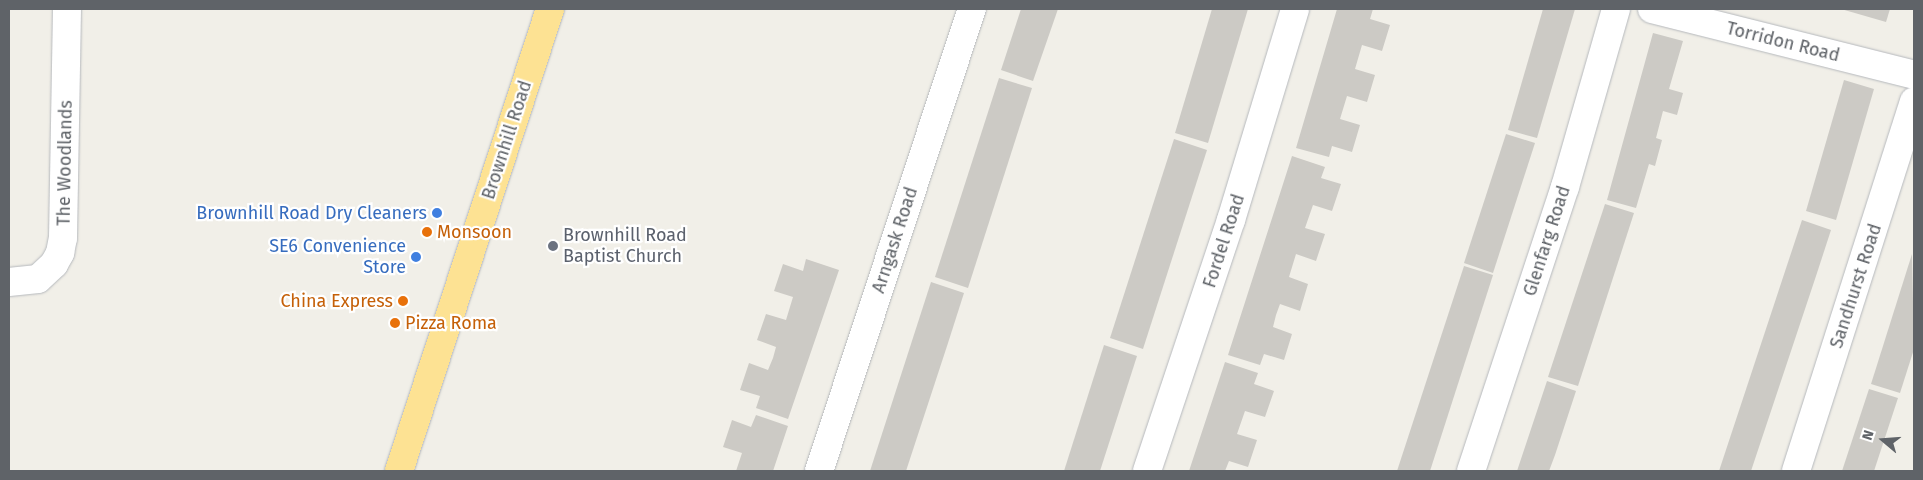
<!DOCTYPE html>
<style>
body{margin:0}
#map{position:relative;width:1923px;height:480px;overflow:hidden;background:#f1efe8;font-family:"Fira Sans",sans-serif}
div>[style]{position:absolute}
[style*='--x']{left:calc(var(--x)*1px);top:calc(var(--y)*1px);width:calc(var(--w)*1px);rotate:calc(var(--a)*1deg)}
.building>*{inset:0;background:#cccac5}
.roads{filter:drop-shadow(0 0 1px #b5b8bc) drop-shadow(0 0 1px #b5b8bc)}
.minor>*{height:28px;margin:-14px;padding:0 14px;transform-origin:14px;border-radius:14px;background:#fff}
.highway>*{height:28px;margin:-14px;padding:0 14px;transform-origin:14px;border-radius:14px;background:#fde293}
.dots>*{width:14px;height:14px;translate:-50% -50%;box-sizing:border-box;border:2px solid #fff;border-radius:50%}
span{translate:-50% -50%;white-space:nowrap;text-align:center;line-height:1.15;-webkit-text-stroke:4.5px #fff;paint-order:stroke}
.street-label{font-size:18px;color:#5f6368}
.shop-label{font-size:18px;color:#366cbe}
.right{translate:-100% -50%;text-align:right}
.food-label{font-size:18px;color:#c56008}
.left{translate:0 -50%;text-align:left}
.worship-label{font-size:18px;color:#5b616d}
.frame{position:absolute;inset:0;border:10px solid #5f6368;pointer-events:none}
.north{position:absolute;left:1858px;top:415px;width:50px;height:50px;-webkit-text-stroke:4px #fff;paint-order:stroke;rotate:288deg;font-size:14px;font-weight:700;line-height:20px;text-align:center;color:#5f6368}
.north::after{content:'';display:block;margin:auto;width:18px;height:22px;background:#5f6368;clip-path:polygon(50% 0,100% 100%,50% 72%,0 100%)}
</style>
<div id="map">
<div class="building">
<i style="clip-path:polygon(1021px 9px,1058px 9px,1033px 81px,1001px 70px)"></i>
<i style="clip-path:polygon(1212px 9px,1248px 9px,1208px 143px,1175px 133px)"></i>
<i style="clip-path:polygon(1337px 9px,1373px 9px,1370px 19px,1390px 25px,1382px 51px,1362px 45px,1355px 69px,1375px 75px,1367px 102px,1347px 96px,1340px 119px,1360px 125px,1352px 152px,1332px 146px,1329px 157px,1296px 148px)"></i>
<i style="clip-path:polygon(1543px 9px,1575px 9px,1537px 138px,1508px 130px)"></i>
<i style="clip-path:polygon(1841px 9px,1890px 9px,1886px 22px)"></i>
<i style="clip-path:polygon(1653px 33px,1683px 41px,1669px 89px,1683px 93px,1677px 115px,1663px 111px,1656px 138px,1662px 140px,1655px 166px,1649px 164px,1636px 208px,1607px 200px)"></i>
<i style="clip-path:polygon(999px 78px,1032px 88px,968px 288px,935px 277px)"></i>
<i style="clip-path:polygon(1844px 80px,1874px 89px,1836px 220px,1806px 211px)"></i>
<i style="clip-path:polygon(1506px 134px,1535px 143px,1493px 273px,1464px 263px)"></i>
<i style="clip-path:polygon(1174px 139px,1207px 150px,1143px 349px,1110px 338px)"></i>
<i style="clip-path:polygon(1292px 156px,1325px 167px,1321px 178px,1341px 184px,1332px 211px,1313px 205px,1305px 228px,1325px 234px,1316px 261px,1296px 254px,1289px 277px,1308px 284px,1300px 311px,1280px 304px,1276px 315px,1273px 327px,1292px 334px,1284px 360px,1264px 354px,1260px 365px,1228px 355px)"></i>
<i style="clip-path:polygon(1605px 204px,1634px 213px,1578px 386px,1548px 377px)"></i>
<i style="clip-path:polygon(1802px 220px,1831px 230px,1817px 273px,1751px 471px,1719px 471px)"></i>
<i style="clip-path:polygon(1912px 254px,1914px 349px,1900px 393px,1871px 384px)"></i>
<i style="clip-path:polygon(806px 259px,839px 270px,788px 419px,756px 408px,760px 396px,740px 390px,749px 363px,768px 370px,773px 358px,776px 347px,757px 340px,766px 314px,786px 320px,793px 297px,774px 291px,783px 264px,803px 271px)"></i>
<i style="clip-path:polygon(1464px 266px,1493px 275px,1430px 471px,1397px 471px)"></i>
<i style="clip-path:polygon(931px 282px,964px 293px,948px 343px,906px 471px,870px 471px)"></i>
<i style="clip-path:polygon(1104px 345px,1137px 356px,1129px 381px,1100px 471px,1064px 471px)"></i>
<i style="clip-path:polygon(1225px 362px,1258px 373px,1254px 384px,1274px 391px,1265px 417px,1245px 411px,1237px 434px,1257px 440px,1248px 467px,1229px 461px,1225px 471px,1189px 471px)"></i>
<i style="clip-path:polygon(1547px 381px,1576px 391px,1555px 455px,1549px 471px,1517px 471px)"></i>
<i style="clip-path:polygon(1869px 389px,1898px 398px,1874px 471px,1842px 471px)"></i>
<i style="clip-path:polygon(756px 415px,788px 426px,773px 471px,736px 471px,742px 453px,723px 447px,732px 420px,751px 427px)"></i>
</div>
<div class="roads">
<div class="minor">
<i style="--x:1652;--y:9;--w:270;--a:14.1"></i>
<i style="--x:9;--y:282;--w:29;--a:-6"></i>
<i style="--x:38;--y:279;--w:22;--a:-43"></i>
<i style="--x:54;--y:264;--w:13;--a:-61"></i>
<i style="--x:60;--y:253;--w:15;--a:-79"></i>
<i style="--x:63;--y:238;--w:229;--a:-89"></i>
<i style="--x:819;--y:471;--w:487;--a:-71.7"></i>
<i style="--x:1147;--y:471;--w:265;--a:-71.5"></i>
<i style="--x:1231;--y:220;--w:220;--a:-73.1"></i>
<i style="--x:1471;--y:471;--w:299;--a:-71.7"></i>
<i style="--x:1565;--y:187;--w:185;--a:-74"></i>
<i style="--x:1796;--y:471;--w:388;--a:-72.3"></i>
</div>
<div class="highway">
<i style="--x:399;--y:471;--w:486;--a:-71.9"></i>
</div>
</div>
<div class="dots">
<i style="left:437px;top:213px;background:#3f7fe0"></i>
<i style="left:427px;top:232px;background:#e8710a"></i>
<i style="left:553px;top:246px;background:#6b7280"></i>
<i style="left:416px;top:257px;background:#3f7fe0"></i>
<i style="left:403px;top:301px;background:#e8710a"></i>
<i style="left:395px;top:323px;background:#e8710a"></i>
</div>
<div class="street-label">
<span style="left:1783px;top:42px;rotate:14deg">Torridon Road</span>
<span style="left:507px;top:140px;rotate:-72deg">Brownhill Road</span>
<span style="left:65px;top:163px;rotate:-89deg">The Woodlands</span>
<span style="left:895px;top:240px;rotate:-72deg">Arngask Road</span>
<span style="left:1224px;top:241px;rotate:-72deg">Fordel Road</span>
<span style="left:1547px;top:241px;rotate:-72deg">Glenfarg Road</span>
<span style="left:1856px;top:286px;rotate:-72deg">Sandhurst Road</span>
</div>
<div class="shop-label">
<span class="right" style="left:427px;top:213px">Brownhill Road Dry Cleaners</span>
<span class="right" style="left:406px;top:257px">SE6 Convenience<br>Store</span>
</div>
<div class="food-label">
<span class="left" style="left:437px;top:232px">Monsoon</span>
<span class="right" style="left:393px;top:301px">China Express</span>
<span class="left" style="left:405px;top:323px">Pizza Roma</span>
</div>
<div class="worship-label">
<span class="left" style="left:563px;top:246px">Brownhill Road<br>Baptist Church</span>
</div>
<div class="frame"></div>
<div class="north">N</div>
</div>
